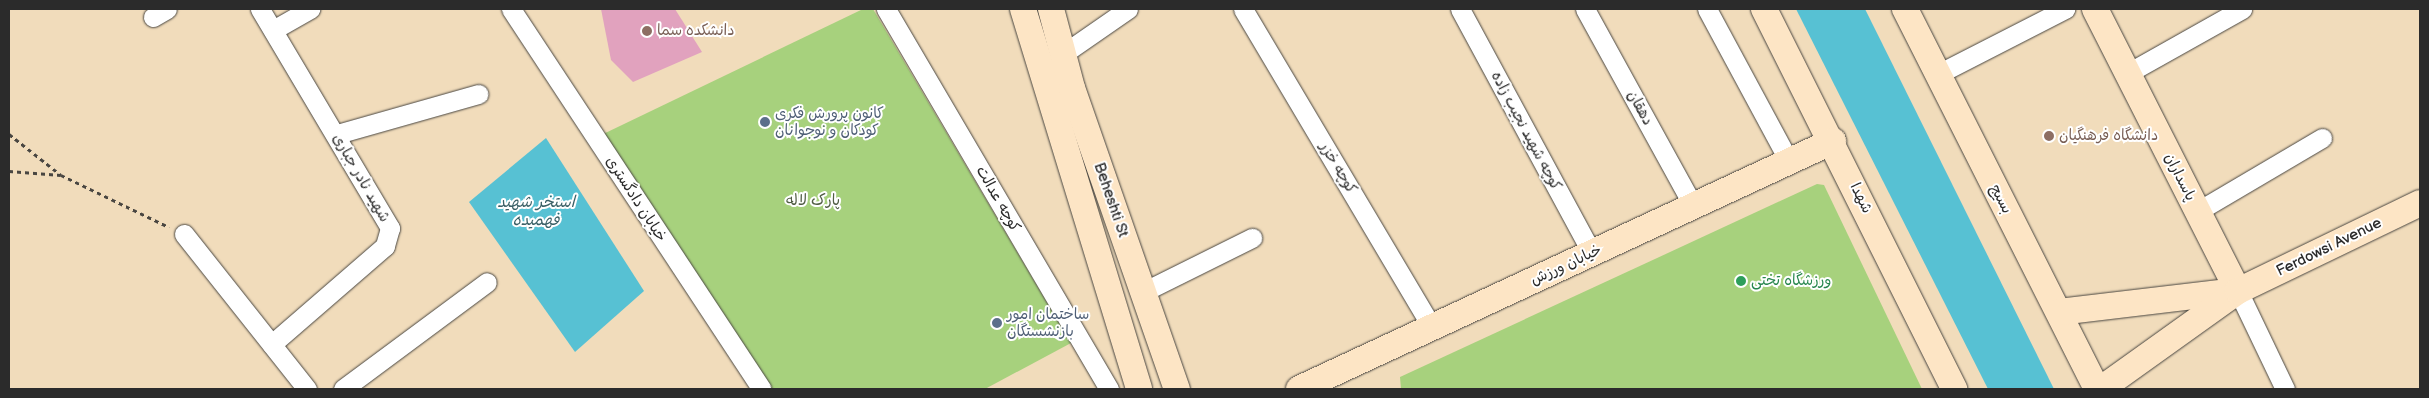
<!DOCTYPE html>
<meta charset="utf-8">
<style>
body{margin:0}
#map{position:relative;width:2429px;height:398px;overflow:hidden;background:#f1dcbb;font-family:"Balsamiq Sans","Playpen Sans Arabic",sans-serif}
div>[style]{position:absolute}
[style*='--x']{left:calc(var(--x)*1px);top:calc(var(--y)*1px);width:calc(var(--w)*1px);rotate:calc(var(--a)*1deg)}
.green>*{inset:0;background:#a7d17d}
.water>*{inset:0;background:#57c1d3}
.building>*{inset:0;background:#e1a2be}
.path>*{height:3px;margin-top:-1.5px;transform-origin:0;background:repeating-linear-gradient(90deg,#494641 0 4px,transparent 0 8px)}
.roads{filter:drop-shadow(0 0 1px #494641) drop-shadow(0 0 1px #494641)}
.street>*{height:19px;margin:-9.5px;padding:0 9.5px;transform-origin:9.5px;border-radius:9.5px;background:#fff}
.secondary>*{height:26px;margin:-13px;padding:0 13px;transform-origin:13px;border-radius:13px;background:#fde5c5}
.dots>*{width:14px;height:14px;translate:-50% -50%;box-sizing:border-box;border:2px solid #fff;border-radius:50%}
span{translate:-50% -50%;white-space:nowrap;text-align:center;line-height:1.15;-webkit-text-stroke:4px #fff;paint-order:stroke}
.education-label{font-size:15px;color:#785e54}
.left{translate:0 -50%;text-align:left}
.street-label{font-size:15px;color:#2b2b2b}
.service-label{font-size:15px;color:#4e5e75}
.park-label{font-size:15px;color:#505d44}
.leisure-label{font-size:15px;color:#27864d}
.water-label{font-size:16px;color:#3a6066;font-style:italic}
.frame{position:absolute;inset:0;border:10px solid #2b2b2b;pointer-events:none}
</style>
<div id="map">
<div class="green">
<i style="clip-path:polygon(863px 9px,873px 9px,1071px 343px,985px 389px,756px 389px,597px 137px)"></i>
<i style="clip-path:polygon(1817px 184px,1824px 185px,1922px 389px,1401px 389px,1400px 377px)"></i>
</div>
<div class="water">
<i style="clip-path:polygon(1796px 9px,1865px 9px,2054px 389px,1988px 389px)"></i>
<i style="clip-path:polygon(546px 138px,644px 291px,575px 352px,469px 202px)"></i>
</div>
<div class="building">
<i style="clip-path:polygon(601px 9px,675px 9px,702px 52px,633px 82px,611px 60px)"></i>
</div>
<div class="path">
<i style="--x:9;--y:134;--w:66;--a:38.3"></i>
<i style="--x:9;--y:171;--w:52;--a:4.4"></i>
<i style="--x:61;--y:175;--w:120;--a:25.7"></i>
</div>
<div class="roads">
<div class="street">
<i style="--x:260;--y:9;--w:255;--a:59.3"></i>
<i style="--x:390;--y:228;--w:19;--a:106"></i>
<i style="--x:385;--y:246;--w:150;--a:139.1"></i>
<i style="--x:511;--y:9;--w:455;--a:56.6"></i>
<i style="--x:886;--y:9;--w:441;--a:59.6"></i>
<i style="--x:1243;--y:9;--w:370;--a:59.3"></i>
<i style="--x:1460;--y:9;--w:277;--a:61.6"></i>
<i style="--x:1585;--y:9;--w:226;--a:61.2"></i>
<i style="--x:1707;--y:9;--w:173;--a:61.7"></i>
<i style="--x:153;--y:17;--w:16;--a:-30"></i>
<i style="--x:273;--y:30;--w:43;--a:-29.6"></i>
<i style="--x:1063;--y:54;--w:79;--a:-34.7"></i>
<i style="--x:2128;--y:73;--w:131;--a:-29.3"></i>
<i style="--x:1938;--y:74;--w:143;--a:-27.1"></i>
<i style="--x:337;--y:134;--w:147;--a:-15.8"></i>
<i style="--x:2198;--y:211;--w:144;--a:-30.5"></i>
<i style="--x:184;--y:234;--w:198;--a:51.6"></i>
<i style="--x:2238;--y:291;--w:109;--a:64.4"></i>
<i style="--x:1143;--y:292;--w:122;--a:-26.4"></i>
<i style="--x:343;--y:389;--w:179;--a:-36.6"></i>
</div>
<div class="secondary">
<i style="--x:1023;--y:9;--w:397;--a:73"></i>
<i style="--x:1051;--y:9;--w:82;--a:75.1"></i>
<i style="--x:1072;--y:88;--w:319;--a:70.8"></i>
<i style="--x:1764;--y:9;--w:425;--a:63.4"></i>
<i style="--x:1905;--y:9;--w:426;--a:63.2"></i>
<i style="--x:2095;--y:9;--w:316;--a:63.1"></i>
<i style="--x:2059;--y:312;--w:177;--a:-6.8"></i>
<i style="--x:1299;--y:389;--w:589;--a:-24.91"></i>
<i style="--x:2101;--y:389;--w:168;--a:-35.6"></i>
<i style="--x:2238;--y:291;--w:202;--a:-25.8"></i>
</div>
</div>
<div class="dots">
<i style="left:647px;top:31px;background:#8d6e63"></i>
<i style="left:765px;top:122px;background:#5c6f8a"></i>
<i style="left:2049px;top:136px;background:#8d6e63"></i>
<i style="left:1741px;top:281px;background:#2e9e5b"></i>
<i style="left:997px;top:323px;background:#5c6f8a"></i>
</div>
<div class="education-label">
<span class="left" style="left:657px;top:31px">دانشکده سما</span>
<span class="left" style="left:2059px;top:136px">دانشگاه فرهنگیان</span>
</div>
<div class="street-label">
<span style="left:1640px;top:108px;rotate:61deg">دهقان</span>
<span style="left:1526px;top:131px;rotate:62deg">کوچه شهید نجیب زاده</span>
<span style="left:1338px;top:168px;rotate:59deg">کوچه خزر</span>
<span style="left:2180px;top:177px;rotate:63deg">پاسداران</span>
<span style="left:361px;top:178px;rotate:60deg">شهید نادر جباری</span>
<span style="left:1861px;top:198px;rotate:64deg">شهدا</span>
<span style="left:636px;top:199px;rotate:57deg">خیابان دادگستری</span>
<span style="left:998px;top:199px;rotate:60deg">کوچه عدالت</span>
<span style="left:2001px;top:199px;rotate:63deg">بسیج</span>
<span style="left:1111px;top:200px;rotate:71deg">Beheshti St</span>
<span style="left:2329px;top:247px;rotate:-26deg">Ferdowsi Avenue</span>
<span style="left:1566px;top:265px;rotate:-25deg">خیابان ورزش</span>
</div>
<div class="service-label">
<span class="left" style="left:775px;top:122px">کانون پرورش فکری<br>کودکان و نوجوانان</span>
<span class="left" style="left:1007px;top:323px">ساختمان امور<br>بازنشستگان</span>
</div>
<div class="park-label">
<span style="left:813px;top:201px">پارک لاله</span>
</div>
<div class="leisure-label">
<span class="left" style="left:1751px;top:281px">ورزشگاه تختی</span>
</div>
<div class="water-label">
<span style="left:536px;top:212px">استخر شهید<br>فهمیده</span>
</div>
<div class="frame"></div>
</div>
